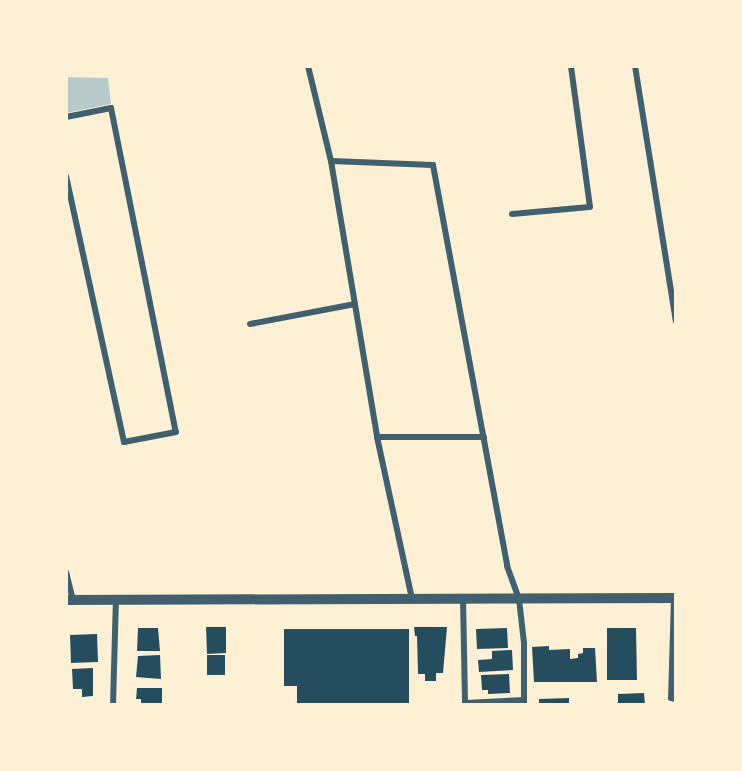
<!DOCTYPE html>
<style>
body{margin:0}
#map{position:relative;width:742px;height:771px;overflow:hidden;background:#fdf0d5;font-family:"Work Sans",sans-serif}
div>[style]{position:absolute}
[style*='--x']{left:calc(var(--x)*1px);top:calc(var(--y)*1px);width:calc(var(--w)*1px);rotate:calc(var(--a)*1deg)}
.green>*{inset:0;background:#b9caca}
.building>*{inset:0;background:#264d5e}
.minor>*{height:6px;margin:-3px;padding:0 3px;transform-origin:3px;border-radius:3px;background:#3f606c}
.tertiary>*{height:10px;margin:-5px;padding:0 5px;transform-origin:5px;border-radius:5px;background:#3f606c}
span{translate:-50% -50%;white-space:nowrap;text-align:center;line-height:1.15;-webkit-text-stroke:5px #fdf0d5;paint-order:stroke}
.frame{position:absolute;inset:0;border:68px solid #fdf0d5;pointer-events:none}
</style>
<div id="map">
<div class="green">
<i style="clip-path:polygon(66px 77px,108px 78px,111px 104px,66px 113px)"></i>
</div>
<div class="building">
<i style="clip-path:polygon(206px 627px,226px 627px,226px 653px,207px 654px)"></i>
<i style="clip-path:polygon(414px 627px,447px 627px,443px 673px,436px 673px,436px 681px,425px 681px,425px 674px,418px 674px,417px 636px,415px 636px)"></i>
<i style="clip-path:polygon(138px 628px,158px 628px,160px 651px,137px 651px)"></i>
<i style="clip-path:polygon(507px 628px,508px 648px,477px 649px,476px 629px)"></i>
<i style="clip-path:polygon(607px 628px,636px 628px,637px 680px,607px 680px)"></i>
<i style="clip-path:polygon(284px 629px,409px 629px,409px 705px,297px 705px,297px 686px,284px 686px)"></i>
<i style="clip-path:polygon(97px 634px,98px 662px,71px 663px,70px 635px)"></i>
<i style="clip-path:polygon(549px 646px,549px 650px,570px 649px,570px 659px,578px 658px,578px 654px,583px 653px,583px 648px,595px 648px,597px 682px,534px 682px,532px 647px)"></i>
<i style="clip-path:polygon(512px 650px,513px 670px,479px 672px,478px 660px,492px 659px,492px 651px)"></i>
<i style="clip-path:polygon(160px 655px,161px 679px,136px 677px,138px 656px)"></i>
<i style="clip-path:polygon(207px 655px,225px 655px,225px 675px,207px 675px)"></i>
<i style="clip-path:polygon(93px 668px,93px 696px,82px 697px,82px 689px,73px 689px,72px 669px)"></i>
<i style="clip-path:polygon(509px 674px,510px 693px,488px 694px,488px 690px,482px 690px,481px 675px)"></i>
<i style="clip-path:polygon(137px 688px,162px 688px,162px 705px,141px 705px,141px 699px,136px 699px)"></i>
<i style="clip-path:polygon(644px 693px,645px 705px,618px 705px,618px 694px)"></i>
<i style="clip-path:polygon(569px 698px,569px 705px,539px 705px,539px 699px)"></i>
</div>
<div class="minor">
<i style="--x:308;--y:66;--w:98;--a:76.4"></i>
<i style="--x:331;--y:161;--w:280;--a:80.5"></i>
<i style="--x:377;--y:437;--w:166;--a:77.8"></i>
<i style="--x:635;--y:66;--w:258;--a:80.9"></i>
<i style="--x:66;--y:117;--w:46;--a:-11.3"></i>
<i style="--x:111;--y:108;--w:330;--a:78.7"></i>
<i style="--x:176;--y:432;--w:53;--a:169.1"></i>
<i style="--x:124;--y:442;--w:272;--a:-102.3"></i>
<i style="--x:331;--y:161;--w:102;--a:2.2"></i>
<i style="--x:433;--y:165;--w:408;--a:79.5"></i>
<i style="--x:507;--y:566;--w:35;--a:70"></i>
<i style="--x:519;--y:599;--w:44;--a:83.5"></i>
<i style="--x:524;--y:643;--w:62;--a:90"></i>
<i style="--x:512;--y:214;--w:78;--a:-5.1"></i>
<i style="--x:590;--y:207;--w:142;--a:-97.7"></i>
<i style="--x:250;--y:324;--w:107;--a:-10.8"></i>
<i style="--x:377;--y:437;--w:107;--a:0"></i>
<i style="--x:66;--y:572;--w:29;--a:76"></i>
<i style="--x:463;--y:598;--w:105;--a:88.9"></i>
<i style="--x:465;--y:703;--w:59;--a:-2.9"></i>
<i style="--x:674;--y:598;--w:100;--a:91.7"></i>
<i style="--x:671;--y:698;--w:5;--a:11"></i>
<i style="--x:113;--y:705;--w:105;--a:-88.4"></i>
</div>
<div class="tertiary">
<i style="--x:66;--y:600;--w:610;--a:-0.19"></i>
</div>
<div class="frame"></div>
</div>
